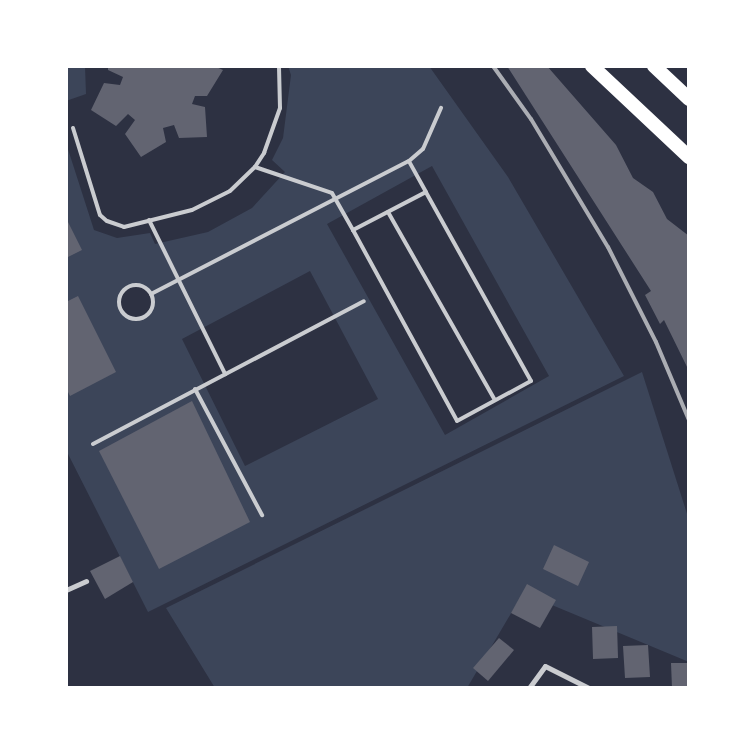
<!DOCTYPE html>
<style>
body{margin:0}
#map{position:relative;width:755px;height:754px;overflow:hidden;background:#2d3142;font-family:Cabin,sans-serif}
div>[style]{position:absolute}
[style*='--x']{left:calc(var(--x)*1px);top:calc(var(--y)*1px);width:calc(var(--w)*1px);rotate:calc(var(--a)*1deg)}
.green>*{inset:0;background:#3c4559}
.building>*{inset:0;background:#626471}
.service>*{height:4px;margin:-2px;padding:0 2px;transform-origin:2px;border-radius:2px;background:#caccd0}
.service>.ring{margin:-2px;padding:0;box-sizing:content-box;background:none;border:4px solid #caccd0;border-radius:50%}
.minor>*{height:5px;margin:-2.5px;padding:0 2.5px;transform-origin:2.5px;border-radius:2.5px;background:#caccd0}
.trunk>*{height:14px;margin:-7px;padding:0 7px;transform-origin:7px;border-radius:7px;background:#fff}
.rail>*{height:4px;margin:-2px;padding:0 2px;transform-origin:2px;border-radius:2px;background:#abadb3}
span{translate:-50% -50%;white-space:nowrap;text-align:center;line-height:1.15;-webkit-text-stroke:5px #fff;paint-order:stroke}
.frame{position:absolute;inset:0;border:68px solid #fff;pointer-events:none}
</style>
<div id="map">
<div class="green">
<i style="clip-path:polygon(66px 66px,85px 66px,86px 94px,66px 101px)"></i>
<i style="clip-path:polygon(evenodd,288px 66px,429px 66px,508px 177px,624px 376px,148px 612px,66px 450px,66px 143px,94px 230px,117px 238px,150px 233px,155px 244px,208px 232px,252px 208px,285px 172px,272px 160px,283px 138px,291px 75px,288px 66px,432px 166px,549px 376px,445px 435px,327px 224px,432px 166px,288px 66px,310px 271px,378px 399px,245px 466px,182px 339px,310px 271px,288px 66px,137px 284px,148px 289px,153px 300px,151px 310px,136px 319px,125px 316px,118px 301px,122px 290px,137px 284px)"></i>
<i style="clip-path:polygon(642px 372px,689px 520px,689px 662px,523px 593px,467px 688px,215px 688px,166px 608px)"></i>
</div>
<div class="building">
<i style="clip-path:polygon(108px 66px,214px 66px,223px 70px,207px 96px,195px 96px,192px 104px,205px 107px,207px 137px,179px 138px,174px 125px,163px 128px,166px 142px,141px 157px,125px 134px,135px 120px,128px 114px,116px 126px,91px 110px,104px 83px,120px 85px,123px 77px,108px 70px)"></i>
<i style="clip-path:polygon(507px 66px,547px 66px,616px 145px,633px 178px,653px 192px,667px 219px,689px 236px,689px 371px,664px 320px,660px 324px,645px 295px,651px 291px)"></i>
<i style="clip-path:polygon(66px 218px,82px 250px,66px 258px)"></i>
<i style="clip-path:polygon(78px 296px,116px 372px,70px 396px,66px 388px,66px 302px)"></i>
<i style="clip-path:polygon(192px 401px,250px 522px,159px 569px,99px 451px)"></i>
<i style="clip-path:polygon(554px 545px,589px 562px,578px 586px,543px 569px)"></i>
<i style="clip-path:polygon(120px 556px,133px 582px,105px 599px,90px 571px)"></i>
<i style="clip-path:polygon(527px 584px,556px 600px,540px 628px,511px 613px)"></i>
<i style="clip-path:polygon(617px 626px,618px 658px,593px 659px,592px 627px)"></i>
<i style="clip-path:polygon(499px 638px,514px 650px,488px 681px,473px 668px)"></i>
<i style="clip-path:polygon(648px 645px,650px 677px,625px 678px,623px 646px)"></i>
<i style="clip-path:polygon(671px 663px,689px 663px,689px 688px,672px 688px)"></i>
</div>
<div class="service">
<i style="--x:73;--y:128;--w:91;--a:72.8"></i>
<i style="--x:100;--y:215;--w:9;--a:41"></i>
<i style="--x:107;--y:221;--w:18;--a:19"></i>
<i style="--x:124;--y:227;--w:70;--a:-14"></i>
<i style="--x:192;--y:210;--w:42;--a:-26.6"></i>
<i style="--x:230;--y:191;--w:35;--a:-44"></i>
<i style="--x:255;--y:167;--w:17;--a:-57"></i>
<i style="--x:264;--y:153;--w:48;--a:-70.4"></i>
<i style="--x:280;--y:108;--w:42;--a:-91.4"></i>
<i style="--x:255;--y:167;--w:81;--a:18.7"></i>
<i style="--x:332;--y:193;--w:43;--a:60.4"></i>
<i style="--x:353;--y:230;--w:82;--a:-27.5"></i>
<i style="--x:426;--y:192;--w:35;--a:-119"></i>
<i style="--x:388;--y:212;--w:216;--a:60.4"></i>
<i style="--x:149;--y:220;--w:172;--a:63.7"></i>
<i style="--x:353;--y:230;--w:217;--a:61.4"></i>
<i style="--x:457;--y:421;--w:84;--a:-28.4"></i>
<i style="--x:531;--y:381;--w:216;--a:-119.1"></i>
<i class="ring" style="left:119px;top:285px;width:30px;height:30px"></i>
<i style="--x:151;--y:294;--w:290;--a:-27.3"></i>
<i style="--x:409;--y:161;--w:18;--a:-41"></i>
<i style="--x:423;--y:149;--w:45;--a:-66.3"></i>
<i style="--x:195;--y:389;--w:143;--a:62"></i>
<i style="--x:93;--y:444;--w:306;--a:-27.8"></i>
</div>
<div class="minor">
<i style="--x:66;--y:590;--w:22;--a:-24"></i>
<i style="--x:529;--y:688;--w:27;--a:-54"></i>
<i style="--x:545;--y:666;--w:49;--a:26.6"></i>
</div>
<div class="trunk">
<i style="--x:592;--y:66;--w:133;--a:43.2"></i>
<i style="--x:654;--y:66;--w:48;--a:43.3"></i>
</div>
<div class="rail">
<i style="--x:493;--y:66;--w:65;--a:54.4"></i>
<i style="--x:531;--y:119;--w:149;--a:59"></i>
<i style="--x:608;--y:247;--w:106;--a:63.2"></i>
<i style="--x:656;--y:342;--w:85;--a:67.1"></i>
</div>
<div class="frame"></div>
</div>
